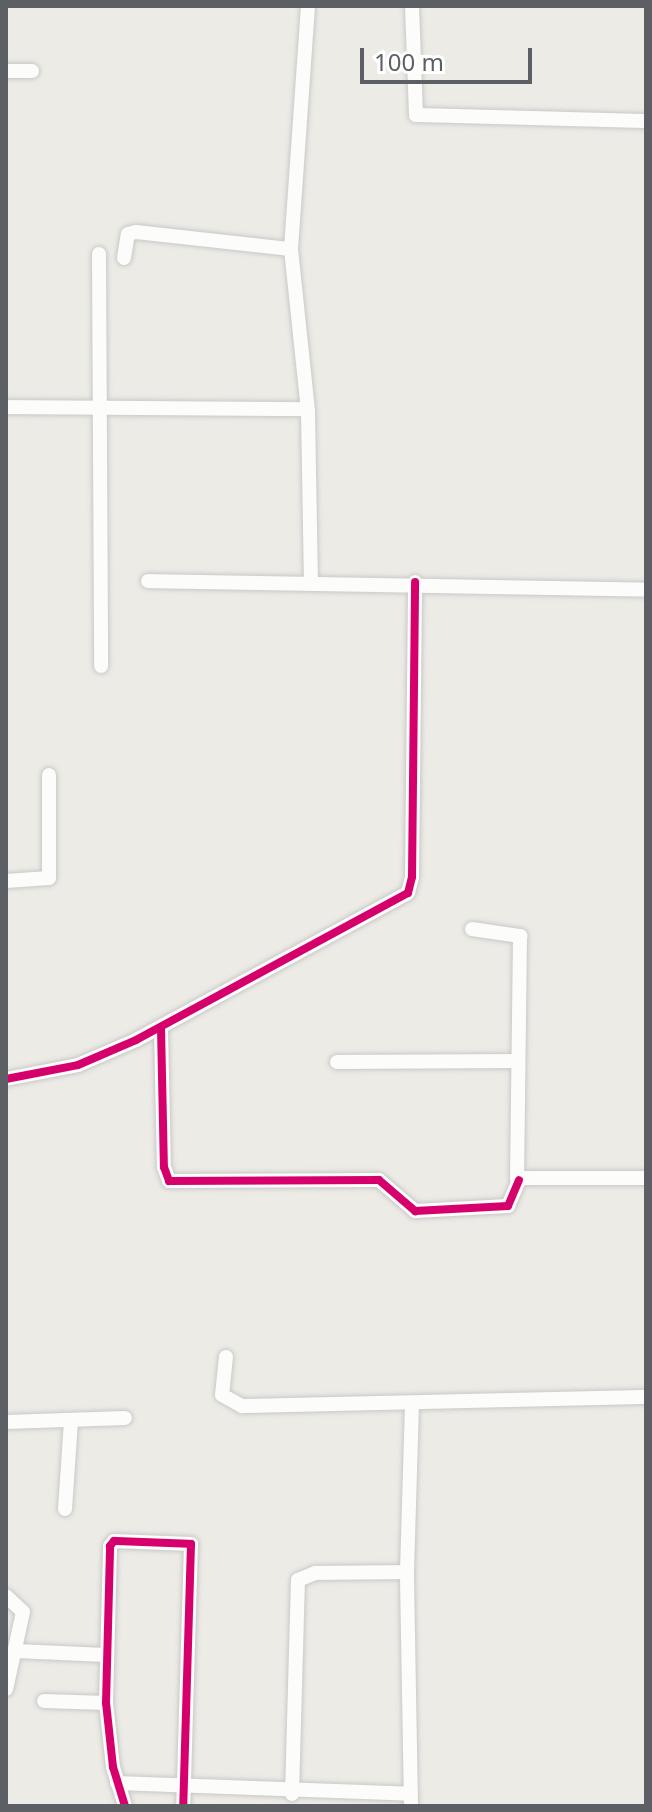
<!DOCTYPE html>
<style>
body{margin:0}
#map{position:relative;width:652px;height:1812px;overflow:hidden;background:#ecebe6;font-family:"Noto Sans",sans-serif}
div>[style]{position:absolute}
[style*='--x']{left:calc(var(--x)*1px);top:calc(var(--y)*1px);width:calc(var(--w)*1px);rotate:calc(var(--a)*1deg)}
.roads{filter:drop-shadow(0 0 2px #c8c9c8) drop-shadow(0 0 2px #c8c9c8)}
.street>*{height:14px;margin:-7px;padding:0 7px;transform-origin:7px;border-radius:7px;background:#fcfcfb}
.cycleway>*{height:8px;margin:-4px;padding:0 4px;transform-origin:4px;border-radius:4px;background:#d6006c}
span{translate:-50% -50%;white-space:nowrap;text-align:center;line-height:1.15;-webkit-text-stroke:8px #fff;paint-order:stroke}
.frame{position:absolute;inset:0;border:8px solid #5c5f64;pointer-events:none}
.scale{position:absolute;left:360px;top:48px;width:172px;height:36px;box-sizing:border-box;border:4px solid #5c5f64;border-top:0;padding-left:10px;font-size:24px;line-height:28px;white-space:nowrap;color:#5c5f64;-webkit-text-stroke:6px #fff;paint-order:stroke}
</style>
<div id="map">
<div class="roads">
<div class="street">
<i style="--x:412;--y:6;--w:109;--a:87.9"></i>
<i style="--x:416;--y:115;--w:230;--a:1.5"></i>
<i style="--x:6;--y:71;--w:26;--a:0"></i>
<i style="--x:291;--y:249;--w:244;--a:-86"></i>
<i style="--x:99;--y:254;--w:412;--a:89.7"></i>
<i style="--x:124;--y:258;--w:24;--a:-81"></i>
<i style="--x:128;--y:234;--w:8;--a:-14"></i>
<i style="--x:136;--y:232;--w:156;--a:6.3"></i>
<i style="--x:291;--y:249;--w:164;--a:84"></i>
<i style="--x:308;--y:412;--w:168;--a:89"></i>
<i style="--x:6;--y:407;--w:301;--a:0.4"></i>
<i style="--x:148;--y:581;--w:498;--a:1"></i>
<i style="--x:6;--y:881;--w:43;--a:-4"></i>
<i style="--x:49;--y:878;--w:103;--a:-90"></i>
<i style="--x:472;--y:929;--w:49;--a:8.3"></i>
<i style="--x:520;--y:936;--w:242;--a:90.7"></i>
<i style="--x:517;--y:1178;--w:129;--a:0"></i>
<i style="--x:161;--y:1028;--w:139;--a:88.8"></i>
<i style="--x:164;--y:1167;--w:15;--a:70"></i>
<i style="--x:169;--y:1181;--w:210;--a:-0.3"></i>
<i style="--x:379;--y:1180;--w:48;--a:40.7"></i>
<i style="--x:415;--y:1211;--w:93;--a:-3.1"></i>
<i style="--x:508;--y:1206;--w:28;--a:-67"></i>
<i style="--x:337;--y:1062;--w:180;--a:-0.3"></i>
<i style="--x:6;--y:1079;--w:73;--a:-11"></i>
<i style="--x:78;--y:1065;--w:63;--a:-23.3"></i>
<i style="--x:136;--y:1040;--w:309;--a:-28.4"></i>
<i style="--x:408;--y:893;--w:16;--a:-76"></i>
<i style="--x:412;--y:877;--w:295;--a:-89.4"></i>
<i style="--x:226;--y:1357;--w:38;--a:96"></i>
<i style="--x:222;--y:1395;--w:23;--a:29"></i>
<i style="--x:242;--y:1406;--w:404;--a:-1.3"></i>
<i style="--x:6;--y:1422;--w:119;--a:-1.9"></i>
<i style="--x:65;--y:1509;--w:89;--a:-86.1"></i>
<i style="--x:6;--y:1596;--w:23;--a:43"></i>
<i style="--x:23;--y:1612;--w:79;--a:102.4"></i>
<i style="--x:16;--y:1651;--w:90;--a:2.5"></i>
<i style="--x:44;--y:1701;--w:62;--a:1.8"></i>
<i style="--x:117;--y:1783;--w:294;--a:2.1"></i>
<i style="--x:292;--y:1794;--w:214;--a:-88.4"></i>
<i style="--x:298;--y:1580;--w:18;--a:-22"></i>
<i style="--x:315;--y:1573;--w:92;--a:-0.6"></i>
<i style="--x:125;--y:1806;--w:41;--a:-107.1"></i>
<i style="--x:113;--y:1767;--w:64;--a:-96.2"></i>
<i style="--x:106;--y:1703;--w:157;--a:-88.5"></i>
<i style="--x:110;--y:1546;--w:6;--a:-51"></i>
<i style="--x:114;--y:1541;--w:77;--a:2.2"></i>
<i style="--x:191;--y:1544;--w:262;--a:91.7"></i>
<i style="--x:411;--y:1806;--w:234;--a:-91"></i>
<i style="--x:407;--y:1572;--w:167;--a:-88.3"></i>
</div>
</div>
<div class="cycleway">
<i style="--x:161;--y:1028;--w:139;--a:88.8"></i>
<i style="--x:164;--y:1167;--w:15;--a:70"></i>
<i style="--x:169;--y:1181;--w:210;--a:-0.3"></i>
<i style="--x:379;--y:1180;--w:48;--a:40.7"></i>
<i style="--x:415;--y:1211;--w:93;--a:-3.1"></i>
<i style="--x:508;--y:1206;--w:28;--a:-67"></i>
<i style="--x:6;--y:1079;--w:73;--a:-11"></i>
<i style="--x:78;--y:1065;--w:63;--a:-23.3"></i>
<i style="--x:136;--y:1040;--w:309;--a:-28.4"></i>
<i style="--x:408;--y:893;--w:16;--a:-76"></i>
<i style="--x:412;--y:877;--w:295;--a:-89.4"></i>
<i style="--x:125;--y:1806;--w:41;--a:-107.1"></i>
<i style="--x:113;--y:1767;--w:64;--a:-96.2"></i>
<i style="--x:106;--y:1703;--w:157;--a:-88.5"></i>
<i style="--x:110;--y:1546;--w:6;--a:-51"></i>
<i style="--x:114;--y:1541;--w:77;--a:2.2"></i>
<i style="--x:191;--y:1544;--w:262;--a:91.7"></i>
</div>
<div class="frame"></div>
<div class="scale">100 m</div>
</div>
